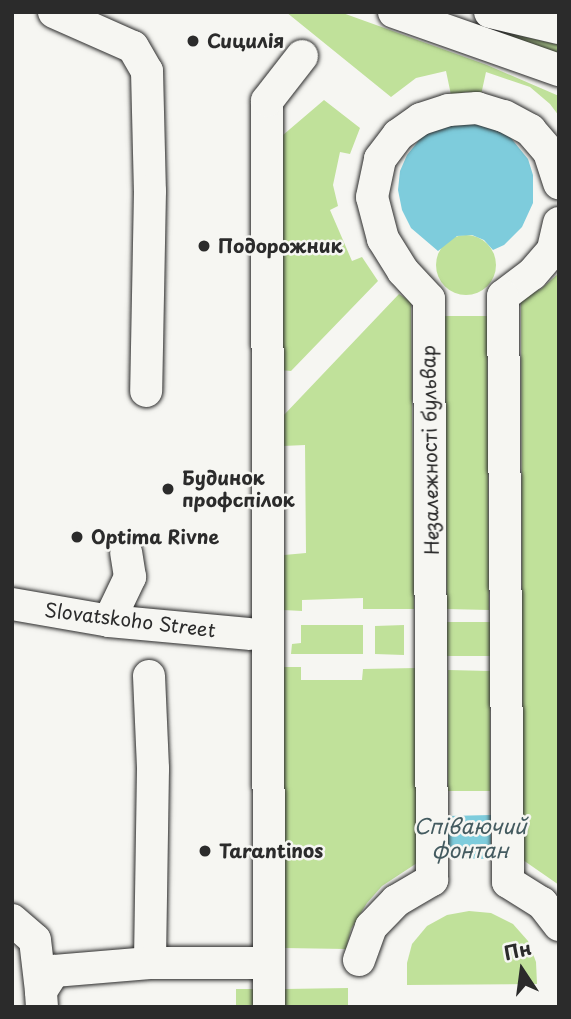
<!DOCTYPE html>
<meta charset="utf-8">
<style>
body{margin:0}
#map{position:relative;width:571px;height:1019px;overflow:hidden;background:#f6f6f2;font-family:"Playpen Sans",sans-serif}
div>[style]{position:absolute}
[style*='--x']{left:calc(var(--x)*1px);top:calc(var(--y)*1px);width:calc(var(--w)*1px);rotate:calc(var(--a)*1deg)}
.green>*{inset:0;background:#c0e19a}
.round{border-radius:50%}
.water>*{inset:0;background:#7eccdc}
.roads{filter:drop-shadow(0 0 2px #2b2b2b) drop-shadow(0 0 2px #2b2b2b)}
.minor>*{height:32px;margin:-16px;padding:0 16px;transform-origin:16px;border-radius:16px;background:#f6f6f2}
.dots>*{width:19px;height:19px;translate:-50% -50%;box-sizing:border-box;border:4px solid #f6f6f2;border-radius:50%}
span{translate:-50% -50%;white-space:nowrap;text-align:center;line-height:1.15;-webkit-text-stroke:5px #f6f6f2;paint-order:stroke}
.poi-label{font-size:19px;color:#2b2b2b;font-weight:700}
.left{translate:0 -50%;text-align:left}
.street-label{font-size:19px;color:#2b2b2b}
.water-label{font-size:21px;color:#445b60;font-style:italic}
.frame{position:absolute;inset:0;border:14px solid #2b2b2b;pointer-events:none}
.north{position:absolute;left:487px;top:935px;width:70px;height:70px;-webkit-text-stroke:5px #f6f6f2;paint-order:stroke;rotate:347deg;font-size:19px;font-weight:700;line-height:28px;text-align:center;color:#2b2b2b}
.north::after{content:'';display:block;margin:auto;width:24px;height:32px;background:#2b2b2b;clip-path:polygon(50% 0,100% 100%,50% 72%,0 100%)}
</style>
<div id="map">
<div class="green">
<i style="clip-path:polygon(286px 12px,340px 12px,487px 65px,559px 96px,559px 116px,550px 104px,530px 87px,486px 72px,481px 95px,466px 92px,451px 95px,446px 71px,416px 78px,391px 97px)"></i>
<i style="clip-path:polygon(440px 17px,559px 45px,559px 61px)"></i>
<i style="clip-path:polygon(324px 100px,360px 128px,350px 154px,340px 152px,333px 185px,338px 206px,330px 210px,352px 261px,362px 257px,378px 281px,291px 371px,280px 370px,283px 135px)"></i>
<i class="round" style="left:436px;top:235px;width:60px;height:60px"></i>
<i style="clip-path:polygon(559px 273px,559px 885px,523px 860px,521px 299px,541px 289px)"></i>
<i style="clip-path:polygon(399px 294px,411px 302px,414px 609px,363px 609px,363px 598px,302px 600px,302px 611px,283px 610px,284px 555px,306px 553px,305px 445px,283px 446px,282px 417px)"></i>
<i style="clip-path:polygon(445px 316px,487px 316px,489px 610px,447px 609px)"></i>
<i style="clip-path:polygon(447px 622px,491px 622px,491px 656px,447px 656px)"></i>
<i style="clip-path:polygon(301px 625px,363px 625px,363px 654px,291px 654px,292px 644px,301px 643px)"></i>
<i style="clip-path:polygon(404px 625px,404px 655px,375px 654px,375px 626px)"></i>
<i style="clip-path:polygon(283px 667px,301px 667px,301px 680px,362px 680px,363px 669px,416px 668px,417px 863px,382px 886px,367px 903px,351px 929px,346px 949px,284px 948px)"></i>
<i style="clip-path:polygon(448px 670px,490px 671px,490px 791px,448px 791px)"></i>
<i style="clip-path:polygon(469px 911px,491px 913px,513px 924px,528px 941px,536px 962px,537px 984px,407px 985px,407px 963px,412px 944px,427px 926px,447px 915px)"></i>
<i style="clip-path:polygon(348px 988px,348px 1007px,285px 1007px,285px 989px)"></i>
<i style="clip-path:polygon(236px 989px,254px 989px,253px 1007px,236px 1007px)"></i>
</div>
<div class="water">
<i style="clip-path:polygon(479px 121px,506px 132px,528px 159px,533px 175px,533px 203px,522px 227px,504px 245px,493px 250px,484px 240px,472px 235px,457px 236px,438px 251px,411px 228px,402px 210px,398px 190px,400px 171px,407px 155px,424px 134px,449px 122px)"></i>
<i style="clip-path:polygon(491px 815px,491px 859px,448px 858px,448px 816px)"></i>
</div>
<div class="roads">
<div class="minor">
<i style="--x:54;--y:12;--w:86;--a:23.9"></i>
<i style="--x:133;--y:47;--w:28;--a:60"></i>
<i style="--x:147;--y:71;--w:120;--a:88.6"></i>
<i style="--x:150;--y:191;--w:200;--a:91.1"></i>
<i style="--x:394;--y:12;--w:175;--a:19.4"></i>
<i style="--x:490;--y:12;--w:71;--a:13.1"></i>
<i style="--x:559;--y:223;--w:28;--a:103"></i>
<i style="--x:553;--y:250;--w:32;--a:131"></i>
<i style="--x:532;--y:274;--w:36;--a:143"></i>
<i style="--x:503;--y:296;--w:586;--a:89.51"></i>
<i style="--x:508;--y:882;--w:40;--a:32"></i>
<i style="--x:542;--y:903;--w:28;--a:52"></i>
<i style="--x:12;--y:604;--w:98;--a:9.9"></i>
<i style="--x:109;--y:621;--w:140;--a:5.3"></i>
<i style="--x:109;--y:621;--w:49;--a:-64.5"></i>
<i style="--x:130;--y:577;--w:24;--a:-99"></i>
<i style="--x:149;--y:676;--w:93;--a:87.5"></i>
<i style="--x:153;--y:769;--w:194;--a:90.9"></i>
<i style="--x:12;--y:920;--w:30;--a:41"></i>
<i style="--x:35;--y:940;--w:51;--a:83.3"></i>
<i style="--x:359;--y:960;--w:35;--a:-70"></i>
<i style="--x:371;--y:927;--w:36;--a:-46"></i>
<i style="--x:396;--y:901;--w:42;--a:-30.3"></i>
<i style="--x:432;--y:880;--w:581;--a:-90.3"></i>
<i style="--x:429;--y:299;--w:38;--a:-133"></i>
<i style="--x:403;--y:271;--w:38;--a:-122"></i>
<i style="--x:383;--y:239;--w:43;--a:-104.7"></i>
<i style="--x:372;--y:197;--w:39;--a:-78"></i>
<i style="--x:380;--y:159;--w:30;--a:-53"></i>
<i style="--x:398;--y:135;--w:28;--a:-35"></i>
<i style="--x:421;--y:119;--w:29;--a:-18"></i>
<i style="--x:449;--y:110;--w:28;--a:-4"></i>
<i style="--x:477;--y:108;--w:28;--a:17"></i>
<i style="--x:504;--y:116;--w:30;--a:28"></i>
<i style="--x:530;--y:130;--w:29;--a:49"></i>
<i style="--x:549;--y:152;--w:33;--a:72"></i>
<i style="--x:42;--y:1007;--w:16;--a:-94"></i>
<i style="--x:41;--y:991;--w:24;--a:-57"></i>
<i style="--x:54;--y:971;--w:96;--a:-4.8"></i>
<i style="--x:150;--y:963;--w:119;--a:0"></i>
<i style="--x:269;--y:1007;--w:906;--a:-90.13"></i>
<i style="--x:267;--y:101;--w:57;--a:-52.1"></i>
</div>
</div>
<div class="dots">
<i style="left:193px;top:41px;background:#2b2b2b"></i>
<i style="left:204px;top:246px;background:#2b2b2b"></i>
<i style="left:168px;top:489px;background:#2b2b2b"></i>
<i style="left:77px;top:537px;background:#2b2b2b"></i>
<i style="left:205px;top:851px;background:#2b2b2b"></i>
</div>
<div class="poi-label">
<span class="left" style="left:207px;top:41px">Сицилія</span>
<span class="left" style="left:218px;top:246px">Подорожник</span>
<span class="left" style="left:182px;top:489px">Будинок<br>профспілок</span>
<span class="left" style="left:91px;top:537px">Optima Rivne</span>
<span class="left" style="left:219px;top:851px">Tarantinos</span>
</div>
<div class="street-label">
<span style="left:430px;top:450px;rotate:-91deg">Незалежності бульвар</span>
<span style="left:130px;top:620px;rotate:7deg">Slovatskoho Street</span>
</div>
<div class="water-label">
<span style="left:470px;top:837px">Співаючий<br>фонтан</span>
</div>
<div class="frame"></div>
<div class="north">Пн</div>
</div>
